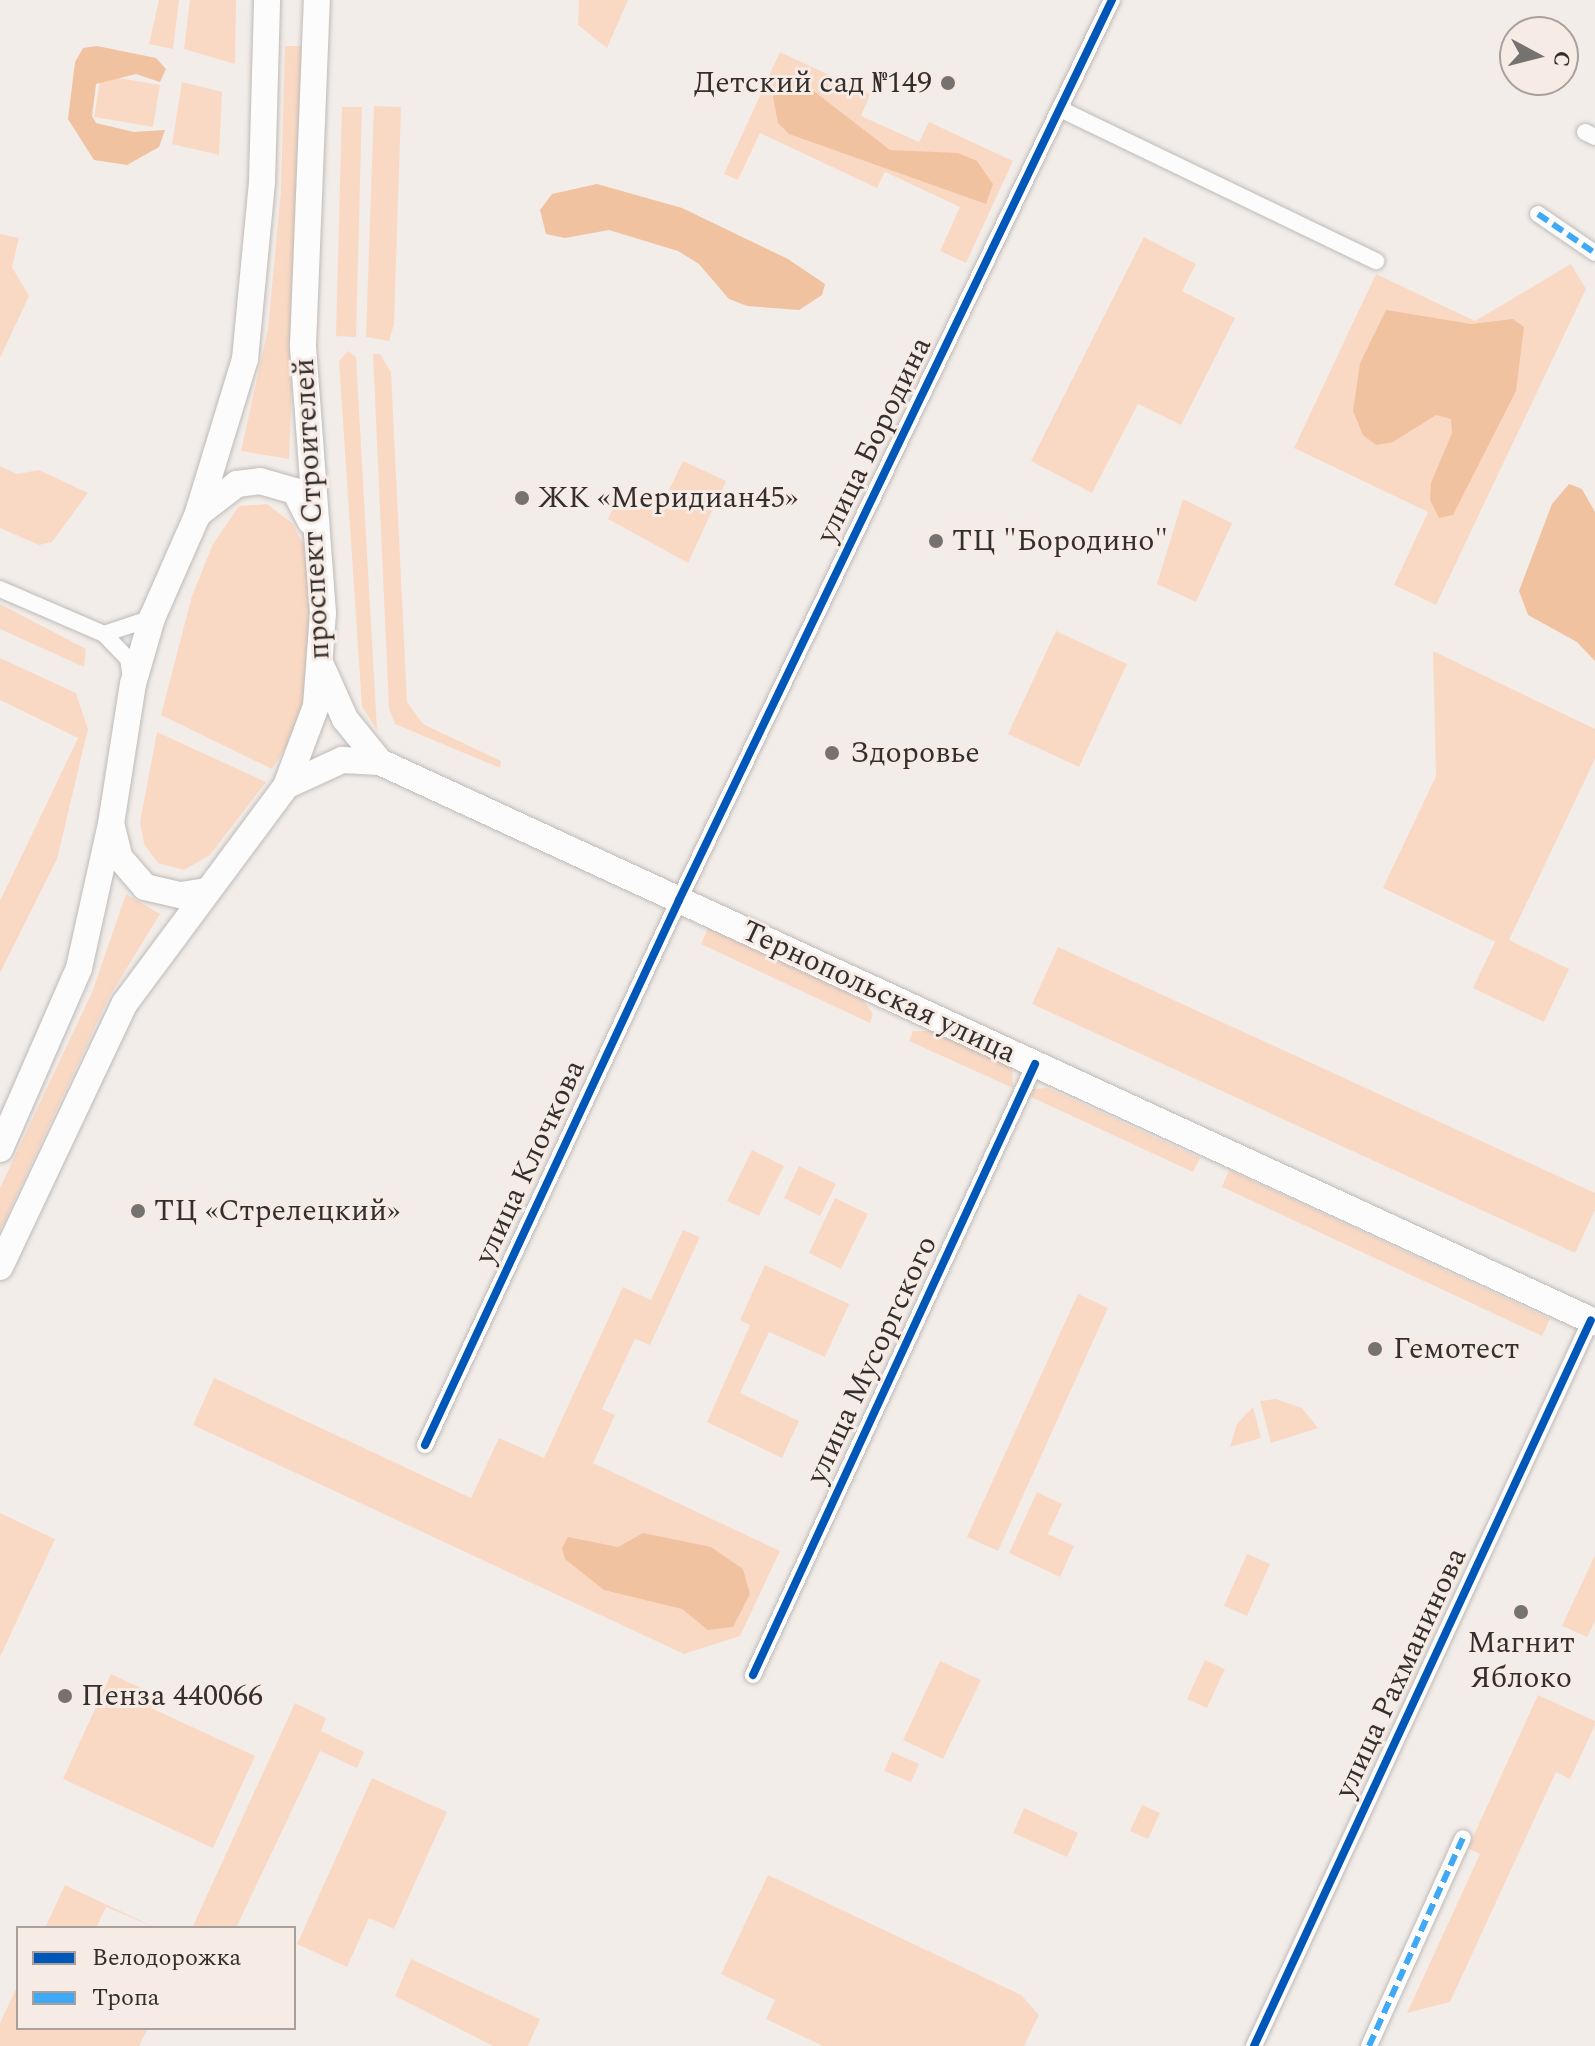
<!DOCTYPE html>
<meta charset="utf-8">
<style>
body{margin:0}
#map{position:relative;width:1595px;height:2046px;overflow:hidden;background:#f3ede9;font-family:Spectral,serif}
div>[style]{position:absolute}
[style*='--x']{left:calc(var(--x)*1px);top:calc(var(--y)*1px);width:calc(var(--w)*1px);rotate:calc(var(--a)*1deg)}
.green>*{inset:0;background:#fad9c4}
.forest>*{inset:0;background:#f0c2a0}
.roads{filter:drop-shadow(0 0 2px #bebab7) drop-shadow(0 0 2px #bebab7)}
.minor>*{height:16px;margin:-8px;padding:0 8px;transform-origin:8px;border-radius:8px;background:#fdfcfc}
.primary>*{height:26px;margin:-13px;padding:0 13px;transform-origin:13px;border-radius:13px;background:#fdfcfc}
.quiet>*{height:6px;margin-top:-3px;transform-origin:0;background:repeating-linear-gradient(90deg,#3fa9f5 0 12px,transparent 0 18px)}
.cycleway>*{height:8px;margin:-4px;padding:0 4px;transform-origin:4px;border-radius:4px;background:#0057b8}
.dots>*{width:22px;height:22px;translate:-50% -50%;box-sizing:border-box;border:4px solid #f7ece5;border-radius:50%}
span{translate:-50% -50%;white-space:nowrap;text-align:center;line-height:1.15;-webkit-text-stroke:6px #f7ece5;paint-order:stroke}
.poi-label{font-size:30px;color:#332f2d}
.right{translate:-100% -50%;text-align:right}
.left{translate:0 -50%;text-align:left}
.street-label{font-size:30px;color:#332f2d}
.legend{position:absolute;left:16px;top:1926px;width:280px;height:104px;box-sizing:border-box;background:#f7ece5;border:2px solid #a9a09b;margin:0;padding:10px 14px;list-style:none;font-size:24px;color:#332f2d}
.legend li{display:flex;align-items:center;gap:16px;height:40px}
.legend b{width:40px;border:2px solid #a9a09b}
.north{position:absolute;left:1499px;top:16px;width:80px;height:80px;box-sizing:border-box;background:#f7ece5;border:2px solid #a9a09b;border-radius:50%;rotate:97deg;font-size:22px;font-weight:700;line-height:32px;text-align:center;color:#332f2d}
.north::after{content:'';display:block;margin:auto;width:28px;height:36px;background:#76726f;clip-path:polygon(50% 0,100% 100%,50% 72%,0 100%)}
</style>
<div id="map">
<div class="green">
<i style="clip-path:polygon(159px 0,179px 0,173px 49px,149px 44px)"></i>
<i style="clip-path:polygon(190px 0,236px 0,235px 64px,184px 49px)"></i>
<i style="clip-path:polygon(579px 0,628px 0,607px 48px,578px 25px)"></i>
<i style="clip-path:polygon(285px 46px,305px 46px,289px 459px,241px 451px,268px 329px,281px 190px)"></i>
<i style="clip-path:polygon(780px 52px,870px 94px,861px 116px,919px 142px,929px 122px,1013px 161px,966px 263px,940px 251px,960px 207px,885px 172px,877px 188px,760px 133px,738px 180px,724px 174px)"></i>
<i style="clip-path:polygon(101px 75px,160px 85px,153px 127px,94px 117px)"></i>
<i style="clip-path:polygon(182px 82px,222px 92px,219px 155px,172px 144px)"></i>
<i style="clip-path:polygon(374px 106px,401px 107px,394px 324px,389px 341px,366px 337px)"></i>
<i style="clip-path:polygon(342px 107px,362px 107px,356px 337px,336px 336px)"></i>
<i style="clip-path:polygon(0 234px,19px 238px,12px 267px,29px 296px,0 358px)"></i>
<i style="clip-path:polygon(1144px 237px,1196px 264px,1182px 291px,1235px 318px,1181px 425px,1138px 404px,1092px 493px,1031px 461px)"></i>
<i style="clip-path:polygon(1571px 264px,1586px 289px,1436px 605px,1394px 585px,1428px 512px,1294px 448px,1376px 274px,1475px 321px)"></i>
<i style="clip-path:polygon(348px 351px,356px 357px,377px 730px,362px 707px,339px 361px)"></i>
<i style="clip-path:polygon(373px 354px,380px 354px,391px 372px,407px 702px,423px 724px,501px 761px,500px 768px,395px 724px,389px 708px)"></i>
<i style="clip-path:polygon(683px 461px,726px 481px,688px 563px,608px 519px,619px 495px,658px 513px)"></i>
<i style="clip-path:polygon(0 466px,17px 474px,39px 470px,88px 493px,52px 542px,39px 545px,0 528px)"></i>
<i style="clip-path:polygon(1183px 499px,1232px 523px,1196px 602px,1157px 584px)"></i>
<i style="clip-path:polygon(267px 504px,292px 523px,309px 555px,315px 612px,308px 696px,293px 736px,272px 769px,161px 715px,192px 596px,213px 544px,239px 506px)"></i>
<i style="clip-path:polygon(0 604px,86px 649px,84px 667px,0 629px)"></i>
<i style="clip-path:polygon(1056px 631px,1127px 664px,1079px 767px,1008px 734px)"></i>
<i style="clip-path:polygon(1433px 651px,1595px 729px,1595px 759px,1509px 940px,1569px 969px,1544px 1022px,1473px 988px,1495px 942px,1383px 888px,1436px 776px)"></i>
<i style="clip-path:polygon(0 658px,76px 693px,88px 729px,57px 859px,0 973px,0 901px,78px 738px,0 700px)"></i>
<i style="clip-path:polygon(157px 732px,266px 782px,210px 855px,184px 870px,158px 863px,144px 844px,140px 822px)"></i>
<i style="clip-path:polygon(126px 894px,160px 914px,109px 997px,0 1231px,0 1188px,93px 990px)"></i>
<i style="clip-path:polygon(708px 928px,863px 1000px,873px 1014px,870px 1023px,701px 944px)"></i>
<i style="clip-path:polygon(1058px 947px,1595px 1193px,1595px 1210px,1575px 1253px,1032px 1004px)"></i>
<i style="clip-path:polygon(913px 1031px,938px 1031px,1012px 1067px,1013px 1088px,909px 1041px)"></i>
<i style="clip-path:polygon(1048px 1088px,1200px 1158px,1193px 1172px,1031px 1097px,1034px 1089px)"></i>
<i style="clip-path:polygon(752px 1150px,784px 1166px,759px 1216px,727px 1201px)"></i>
<i style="clip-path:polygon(799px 1166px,836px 1184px,820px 1216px,784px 1198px)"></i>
<i style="clip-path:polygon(1229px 1170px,1550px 1319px,1542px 1336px,1222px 1187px)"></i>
<i style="clip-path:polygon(835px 1198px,868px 1214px,841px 1269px,809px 1253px)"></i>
<i style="clip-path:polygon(683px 1230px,700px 1237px,650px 1345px,635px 1339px,602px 1409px,615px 1415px,593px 1463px,780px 1551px,740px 1636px,684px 1654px,193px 1425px,214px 1378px,471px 1498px,499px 1438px,544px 1458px,623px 1287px,651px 1300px)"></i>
<i style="clip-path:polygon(765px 1265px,849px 1304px,825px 1357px,769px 1332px,740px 1393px,799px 1421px,782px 1458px,707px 1422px,750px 1325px,740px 1320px)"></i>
<i style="clip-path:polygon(1078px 1294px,1108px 1308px,998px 1551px,967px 1537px)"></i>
<i style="clip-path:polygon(1276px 1399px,1302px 1408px,1318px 1428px,1271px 1443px,1260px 1401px)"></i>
<i style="clip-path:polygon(1253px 1407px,1261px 1438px,1230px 1447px,1237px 1424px)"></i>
<i style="clip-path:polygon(1037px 1492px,1062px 1504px,1048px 1534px,1074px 1546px,1060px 1577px,1009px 1553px)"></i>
<i style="clip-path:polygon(0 1513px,55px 1539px,0 1657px)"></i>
<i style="clip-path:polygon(1247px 1554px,1270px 1564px,1247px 1616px,1224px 1606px)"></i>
<i style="clip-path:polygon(1595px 1555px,1595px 1621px,1587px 1637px,1562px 1626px)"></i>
<i style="clip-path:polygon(1205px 1660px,1225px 1669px,1207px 1708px,1187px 1699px)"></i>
<i style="clip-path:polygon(940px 1661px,981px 1680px,943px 1759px,903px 1740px)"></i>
<i style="clip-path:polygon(111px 1674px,156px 1695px,151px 1708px,255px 1756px,213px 1848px,63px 1779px)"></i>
<i style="clip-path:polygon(1538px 1695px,1595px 1721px,1595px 1725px,1570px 1779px,1556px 1772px,1450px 2002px,1407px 2013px,1480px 1854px,1468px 1848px)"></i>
<i style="clip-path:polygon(295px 1703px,326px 1718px,321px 1731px,364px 1752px,357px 1768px,320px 1751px,236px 1928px,192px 1928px)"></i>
<i style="clip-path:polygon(892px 1752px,919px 1764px,911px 1782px,884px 1771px)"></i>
<i style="clip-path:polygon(372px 1778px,447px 1812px,394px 1929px,369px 1918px,347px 1967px,297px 1944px)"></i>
<i style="clip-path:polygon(1142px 1805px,1160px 1813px,1148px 1839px,1130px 1831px)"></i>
<i style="clip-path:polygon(1024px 1808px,1078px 1833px,1067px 1857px,1013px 1833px)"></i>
<i style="clip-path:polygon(768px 1875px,1021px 1995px,1039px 2015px,1024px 2046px,823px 2046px,766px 2019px,775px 2000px,721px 1974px)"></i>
<i style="clip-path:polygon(65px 1885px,156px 1928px,106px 1907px,96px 1928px,45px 1928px)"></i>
<i style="clip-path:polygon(411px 1959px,540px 2019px,528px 2046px,493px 2046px,395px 1996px)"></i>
<i style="clip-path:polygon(18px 1985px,18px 2028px,148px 2028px,139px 2046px,0 2046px,0 2023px)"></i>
</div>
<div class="forest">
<i style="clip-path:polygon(97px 46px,156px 58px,166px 69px,160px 82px,136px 74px,96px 84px,92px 116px,96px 123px,134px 132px,165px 130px,159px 147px,127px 165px,94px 160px,68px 119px,75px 62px,83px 48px)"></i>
<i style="clip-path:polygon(788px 78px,811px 89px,890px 150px,958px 153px,977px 161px,993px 184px,986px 204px,789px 134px,778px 123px,773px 97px,780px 81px)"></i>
<i style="clip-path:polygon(597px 184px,682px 208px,788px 259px,825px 284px,822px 295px,799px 310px,747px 306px,729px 299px,699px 264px,678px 251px,609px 230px,565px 238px,546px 234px,540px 210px,552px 194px)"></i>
<i style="clip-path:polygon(1386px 310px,1471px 324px,1513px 319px,1524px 327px,1516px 391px,1453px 515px,1439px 518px,1430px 500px,1431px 483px,1452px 433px,1451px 419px,1436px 415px,1393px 442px,1376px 445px,1363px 435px,1353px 411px,1360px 363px)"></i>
<i style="clip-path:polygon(1569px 484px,1582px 489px,1595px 512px,1595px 661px,1577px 642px,1528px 615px,1519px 591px,1552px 504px)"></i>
<i style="clip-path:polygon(643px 1533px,711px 1547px,743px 1569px,750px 1594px,733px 1627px,708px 1630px,682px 1609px,604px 1590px,565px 1559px,562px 1548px,568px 1537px,618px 1547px)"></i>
</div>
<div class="roads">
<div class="minor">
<i style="--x:1060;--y:109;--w:351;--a:25.7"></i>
<i style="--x:1585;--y:132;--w:11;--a:27"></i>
<i style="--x:1538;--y:214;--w:69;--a:34.4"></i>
<i style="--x:0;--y:589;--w:113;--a:23.4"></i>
<i style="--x:104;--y:634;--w:35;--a:46"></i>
<i style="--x:128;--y:659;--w:18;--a:81"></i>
<i style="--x:104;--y:634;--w:51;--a:-18.4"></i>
<i style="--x:425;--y:1445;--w:601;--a:-65.01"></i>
<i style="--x:679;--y:900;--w:999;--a:-64.31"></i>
<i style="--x:753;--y:1675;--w:673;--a:-65.22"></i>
<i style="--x:1254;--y:2046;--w:800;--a:-65.1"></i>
<i style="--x:1369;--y:2046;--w:228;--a:-65.7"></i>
</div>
<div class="primary">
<i style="--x:198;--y:514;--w:49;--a:-37.6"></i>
<i style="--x:237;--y:484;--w:23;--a:-7"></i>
<i style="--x:260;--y:481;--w:36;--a:16"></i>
<i style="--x:295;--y:491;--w:34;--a:63"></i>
<i style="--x:322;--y:667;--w:57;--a:66.1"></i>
<i style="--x:345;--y:719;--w:55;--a:50.9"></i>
<i style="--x:286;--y:786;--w:62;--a:-24.9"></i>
<i style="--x:342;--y:760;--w:38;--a:3"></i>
<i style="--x:380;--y:762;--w:1338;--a:24.75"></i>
<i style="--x:112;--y:827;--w:32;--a:76"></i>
<i style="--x:120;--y:858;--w:38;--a:49"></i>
<i style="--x:145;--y:887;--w:37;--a:13"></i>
<i style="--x:181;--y:895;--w:24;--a:-9"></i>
<i style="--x:0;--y:1149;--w:197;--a:-66.4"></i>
<i style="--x:79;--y:968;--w:148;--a:-77.5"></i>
<i style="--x:111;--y:824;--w:142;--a:-81.1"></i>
<i style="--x:133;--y:684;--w:69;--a:-73.9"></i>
<i style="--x:152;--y:618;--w:111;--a:-66.2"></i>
<i style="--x:197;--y:516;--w:164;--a:-73"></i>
<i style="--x:245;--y:359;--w:178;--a:-84.5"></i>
<i style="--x:262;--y:182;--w:182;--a:-88.4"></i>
<i style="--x:0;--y:1267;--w:292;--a:-64.7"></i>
<i style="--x:125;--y:1003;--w:270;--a:-53.4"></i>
<i style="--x:286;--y:786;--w:85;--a:-69.4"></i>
<i style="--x:316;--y:706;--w:93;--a:-85.7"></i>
<i style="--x:323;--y:613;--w:269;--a:-94.3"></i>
<i style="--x:303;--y:345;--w:345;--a:-87.7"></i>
</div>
</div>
<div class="quiet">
<i style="--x:1538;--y:214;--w:69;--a:34.4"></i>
<i style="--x:1369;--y:2046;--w:228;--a:-65.7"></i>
</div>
<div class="cycleway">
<i style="--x:425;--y:1445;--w:601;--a:-65.01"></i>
<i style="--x:679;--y:900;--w:999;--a:-64.31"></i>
<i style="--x:753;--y:1675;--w:673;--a:-65.22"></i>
<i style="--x:1254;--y:2046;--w:800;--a:-65.1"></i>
</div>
<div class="dots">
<i style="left:948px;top:83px;background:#76726f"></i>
<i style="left:522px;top:498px;background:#76726f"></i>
<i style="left:936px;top:541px;background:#76726f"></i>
<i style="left:832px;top:753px;background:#76726f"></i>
<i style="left:138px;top:1211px;background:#76726f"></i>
<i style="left:1375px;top:1349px;background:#76726f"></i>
<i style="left:1521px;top:1612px;background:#76726f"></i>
<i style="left:65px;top:1696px;background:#76726f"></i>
</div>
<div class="poi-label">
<span class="right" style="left:932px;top:83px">Детский сад №149</span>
<span class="left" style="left:538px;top:498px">ЖК «Меридиан45»</span>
<span class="left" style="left:952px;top:541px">ТЦ "Бородино"</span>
<span class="left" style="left:850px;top:753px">Здоровье</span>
<span class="left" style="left:154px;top:1211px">ТЦ «Стрелецкий»</span>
<span class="left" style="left:1393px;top:1349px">Гемотест</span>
<span style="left:1521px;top:1660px">Магнит<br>Яблоко</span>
<span class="left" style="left:81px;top:1696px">Пенза 440066</span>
</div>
<div class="street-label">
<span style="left:874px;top:440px;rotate:-64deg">улица Бородина</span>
<span style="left:312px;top:509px;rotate:-93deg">проспект Строителей</span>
<span style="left:879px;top:992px;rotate:25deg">Тернопольская улица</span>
<span style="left:530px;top:1162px;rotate:-65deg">улица Клочкова</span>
<span style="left:872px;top:1360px;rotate:-65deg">улица Мусоргского</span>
<span style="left:1401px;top:1673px;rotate:-65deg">улица Рахманинова</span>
</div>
<ul class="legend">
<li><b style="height:10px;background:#0057b8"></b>Велодорожка</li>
<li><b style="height:10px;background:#3fa9f5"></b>Тропа</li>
</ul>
<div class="north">С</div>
</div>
